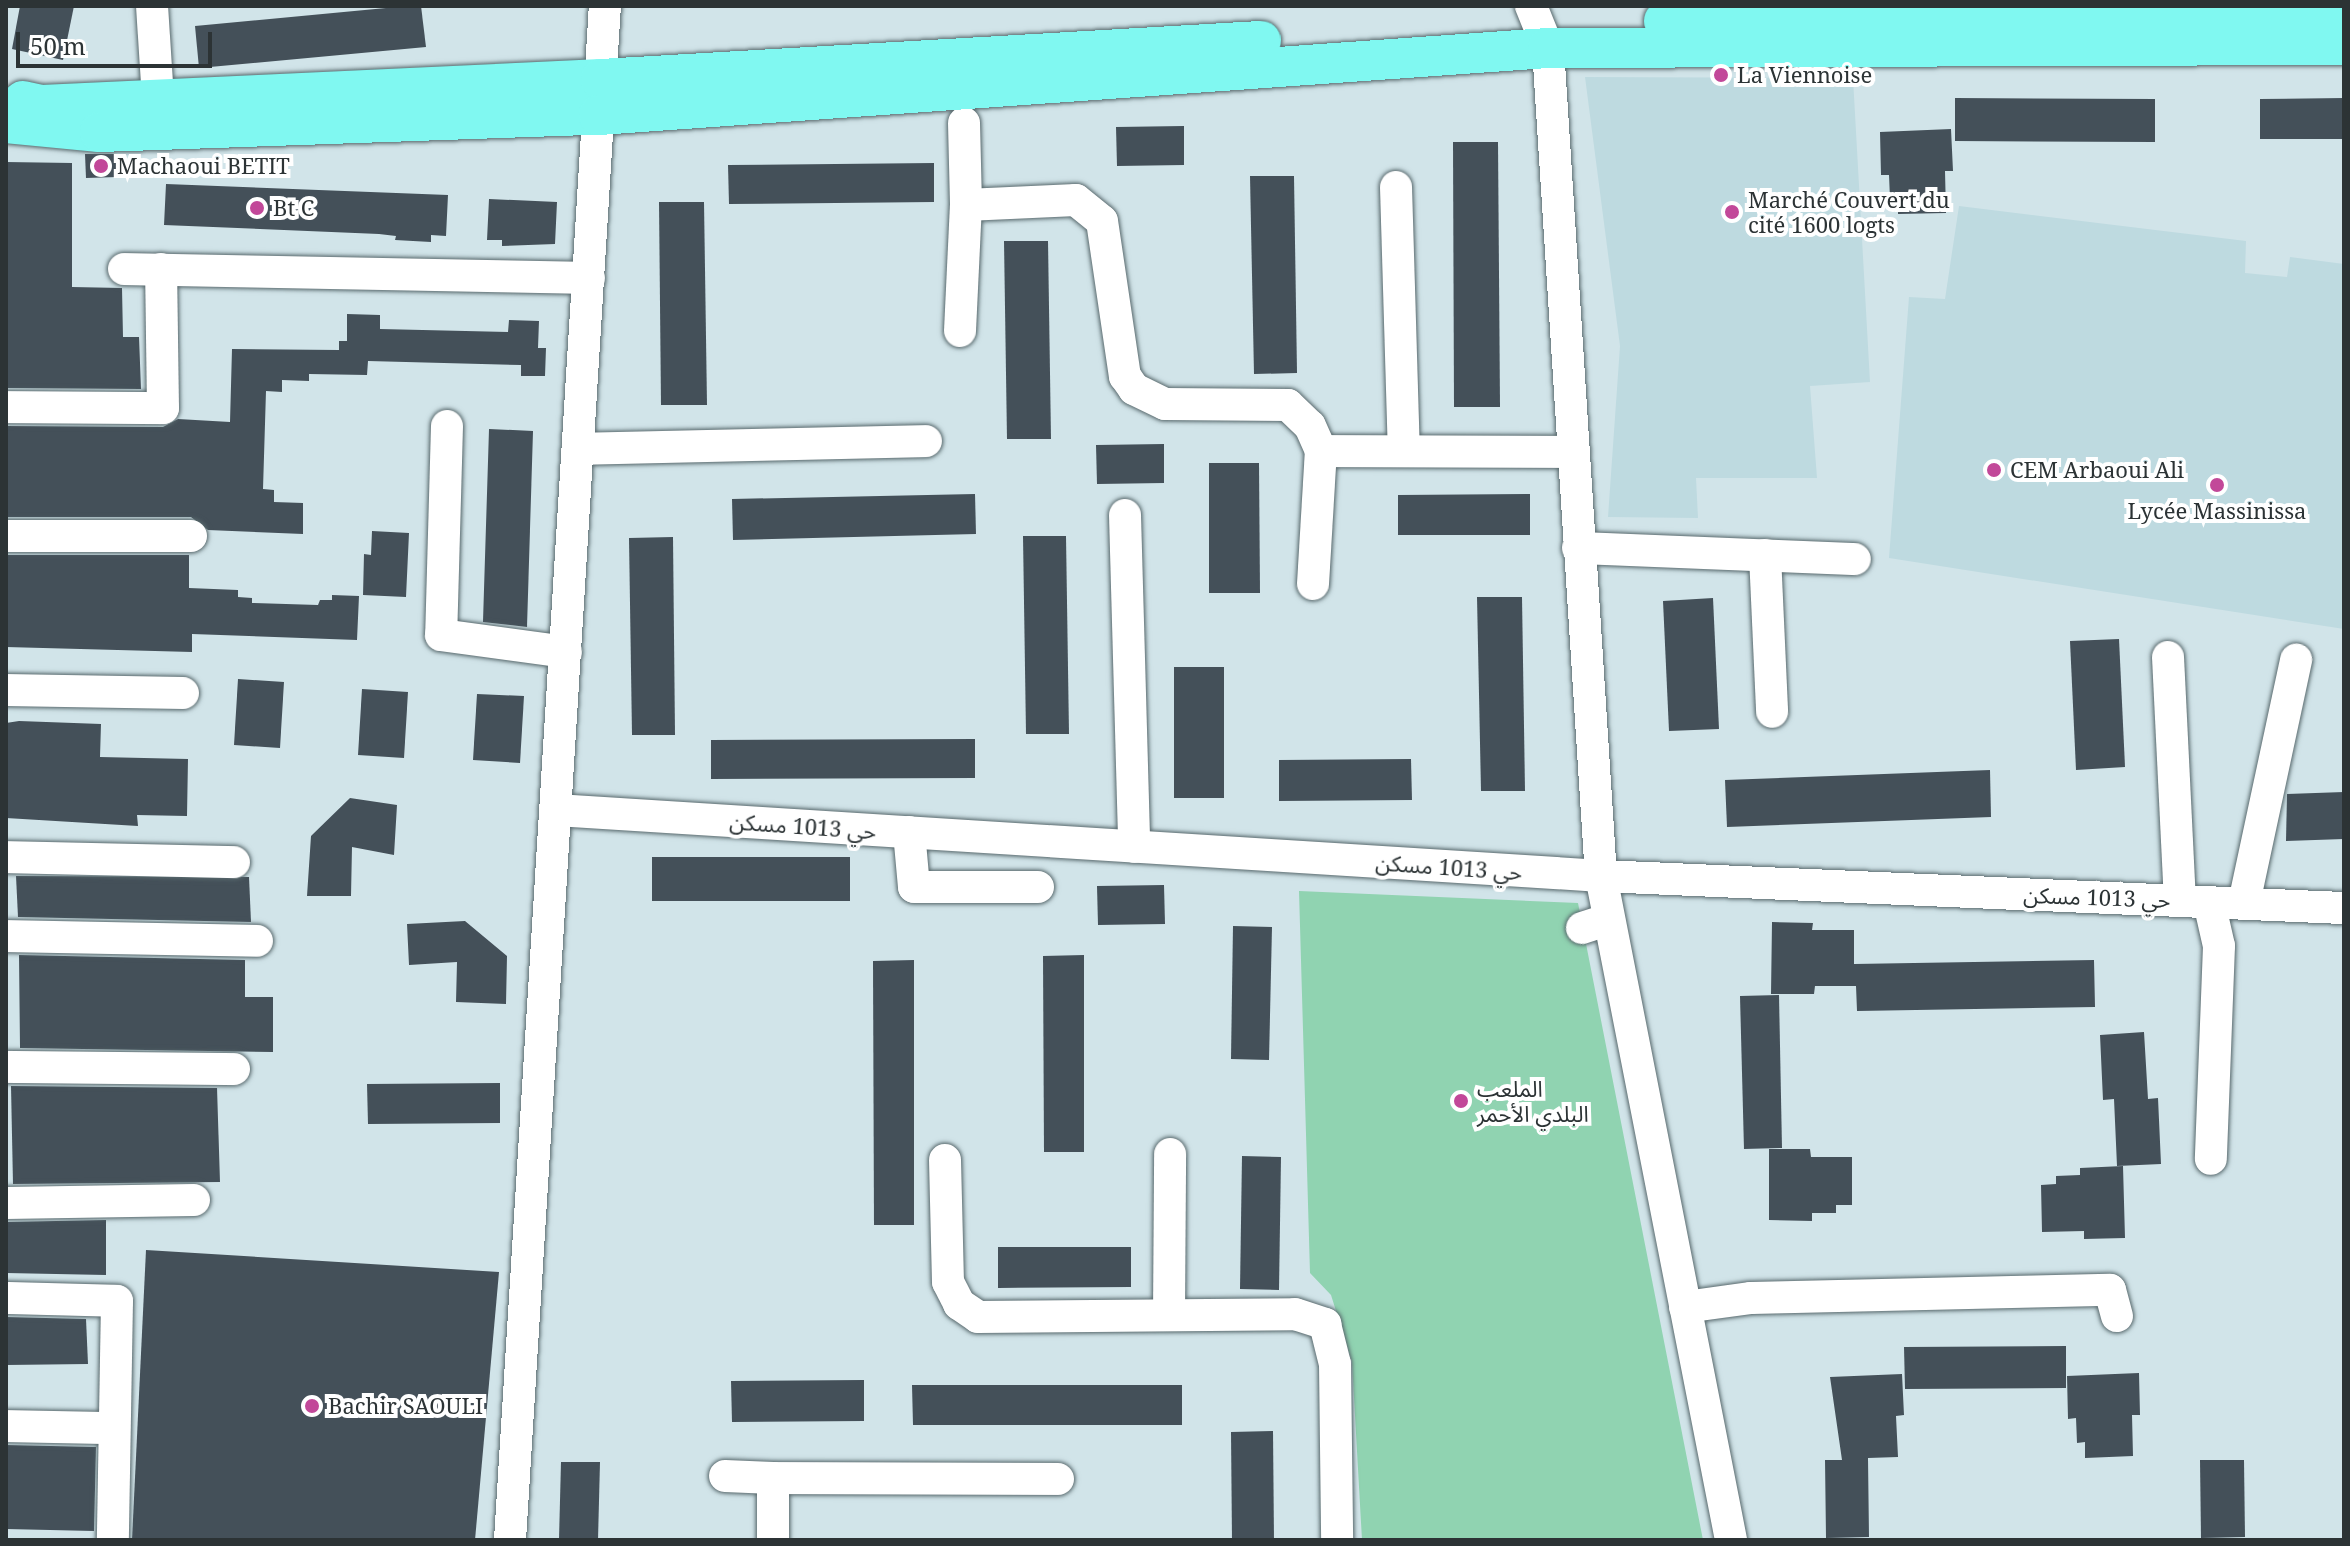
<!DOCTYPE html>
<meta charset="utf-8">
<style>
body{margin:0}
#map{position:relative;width:2350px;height:1546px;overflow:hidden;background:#d1e4e9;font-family:"Noto Serif","Noto Sans Arabic",serif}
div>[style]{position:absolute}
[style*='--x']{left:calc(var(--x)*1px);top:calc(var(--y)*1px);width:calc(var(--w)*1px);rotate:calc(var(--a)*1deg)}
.built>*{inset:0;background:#bedae0}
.green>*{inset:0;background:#90d3b1}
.building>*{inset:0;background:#445059}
.roads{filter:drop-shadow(0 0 2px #58696d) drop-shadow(0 0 2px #58696d)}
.minor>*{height:32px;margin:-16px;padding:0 16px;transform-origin:16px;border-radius:16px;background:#fff}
.major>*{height:40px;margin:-20px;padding:0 20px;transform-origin:20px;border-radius:20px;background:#80f8f1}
.dots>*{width:22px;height:22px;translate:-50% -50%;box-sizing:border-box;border:4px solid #fff;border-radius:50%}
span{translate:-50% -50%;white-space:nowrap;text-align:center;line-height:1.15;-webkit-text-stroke:8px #fff;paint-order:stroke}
.poi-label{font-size:22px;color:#2c3335}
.left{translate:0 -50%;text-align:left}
.street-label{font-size:22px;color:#2c3335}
.frame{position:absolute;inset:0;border:8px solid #2c3335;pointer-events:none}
.scale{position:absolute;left:16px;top:32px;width:196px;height:36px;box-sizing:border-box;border:4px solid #2c3335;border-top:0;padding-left:10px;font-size:24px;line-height:28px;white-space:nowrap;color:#2c3335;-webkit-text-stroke:6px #fff;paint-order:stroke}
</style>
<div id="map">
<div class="built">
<i style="clip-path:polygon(1585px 77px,1853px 78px,1870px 382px,1810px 386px,1817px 478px,1696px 478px,1698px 518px,1608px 517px,1620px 346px)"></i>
<i style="clip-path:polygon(1959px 206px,2246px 241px,2245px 273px,2287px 277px,2290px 257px,2344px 264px,2344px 629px,1889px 558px,1909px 297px,1945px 299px)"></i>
</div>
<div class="green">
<i style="clip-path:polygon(1299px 891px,1578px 903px,1703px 1540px,1362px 1540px,1352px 1362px,1331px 1295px,1310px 1273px)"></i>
</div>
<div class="building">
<i style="clip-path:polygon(20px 6px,74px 6px,63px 60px,12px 49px)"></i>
<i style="clip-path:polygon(407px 6px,421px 6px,426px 47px,199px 68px,195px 26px)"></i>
<i style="clip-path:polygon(1955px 98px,2155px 99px,2155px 142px,1955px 141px)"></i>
<i style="clip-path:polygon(2344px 98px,2344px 139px,2260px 139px,2260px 99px)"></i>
<i style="clip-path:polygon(1184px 126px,1184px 165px,1117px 166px,1116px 127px)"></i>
<i style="clip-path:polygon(1951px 129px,1953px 171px,1945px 171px,1946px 213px,1898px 214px,1898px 198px,1890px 199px,1889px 175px,1881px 175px,1880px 132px)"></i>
<i style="clip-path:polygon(1453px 142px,1498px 142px,1500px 407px,1454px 407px)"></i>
<i style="clip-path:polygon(85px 154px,116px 154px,117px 177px,86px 178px)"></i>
<i style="clip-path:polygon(6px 162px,72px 163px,72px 287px,122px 288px,123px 337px,139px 337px,141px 389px,6px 388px)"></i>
<i style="clip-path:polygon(934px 163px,934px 202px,729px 204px,728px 165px)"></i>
<i style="clip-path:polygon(1250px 176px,1294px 176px,1297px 373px,1254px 374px)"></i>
<i style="clip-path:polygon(166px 184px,448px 195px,446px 236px,431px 235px,431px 242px,395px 240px,396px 236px,379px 234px,164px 225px)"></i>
<i style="clip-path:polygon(489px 199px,557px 202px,555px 244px,502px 246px,502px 240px,487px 240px)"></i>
<i style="clip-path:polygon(659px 202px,704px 202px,707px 405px,661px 405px)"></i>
<i style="clip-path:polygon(1004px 241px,1048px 241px,1051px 439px,1007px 439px)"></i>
<i style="clip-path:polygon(347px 314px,380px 315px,380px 329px,508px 332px,509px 320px,539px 321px,538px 348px,546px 348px,545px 376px,521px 376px,521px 365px,368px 361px,367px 375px,309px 374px,309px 381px,282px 380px,282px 392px,266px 391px,263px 489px,274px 490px,274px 502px,303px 503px,303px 534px,208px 530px,191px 517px,6px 517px,6px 426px,163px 427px,178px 419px,230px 422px,232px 349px,339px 350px,339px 341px,347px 341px)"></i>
<i style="clip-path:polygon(489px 429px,533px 431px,527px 627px,483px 622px)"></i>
<i style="clip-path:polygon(1164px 444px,1164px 483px,1097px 484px,1096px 445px)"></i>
<i style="clip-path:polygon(1209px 463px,1259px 463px,1260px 593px,1209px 593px)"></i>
<i style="clip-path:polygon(975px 494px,976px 534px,733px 540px,732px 499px)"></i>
<i style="clip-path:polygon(1530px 494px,1530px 535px,1398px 535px,1398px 495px)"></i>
<i style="clip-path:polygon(372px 531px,409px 533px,406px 597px,363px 595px,364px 554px,371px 555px)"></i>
<i style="clip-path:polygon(1023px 536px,1066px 536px,1069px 734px,1026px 734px)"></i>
<i style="clip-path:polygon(673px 537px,675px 735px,632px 735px,629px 538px)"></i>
<i style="clip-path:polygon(6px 555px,189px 555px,189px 588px,238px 590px,238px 597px,252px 598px,252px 603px,318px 605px,320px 600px,332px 600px,332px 595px,359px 596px,357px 640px,192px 634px,192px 652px,6px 647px)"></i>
<i style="clip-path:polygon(1477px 597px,1522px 597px,1525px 791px,1481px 791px)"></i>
<i style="clip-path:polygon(1713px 598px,1719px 729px,1669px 731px,1663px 601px)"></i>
<i style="clip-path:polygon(2119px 639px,2125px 767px,2076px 770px,2070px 641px)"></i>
<i style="clip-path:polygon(1174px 667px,1224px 667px,1224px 798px,1174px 798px)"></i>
<i style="clip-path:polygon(238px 679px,284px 682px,280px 748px,234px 745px)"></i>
<i style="clip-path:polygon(362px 689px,408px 692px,404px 758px,358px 755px)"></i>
<i style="clip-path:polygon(477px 694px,524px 696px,520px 763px,473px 760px)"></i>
<i style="clip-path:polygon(19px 721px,101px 724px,100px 757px,188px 759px,187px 816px,137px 815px,138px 826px,6px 818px,6px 723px)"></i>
<i style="clip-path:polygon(975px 739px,975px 778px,711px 779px,711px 740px)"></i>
<i style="clip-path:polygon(1411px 759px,1412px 800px,1279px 801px,1279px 760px)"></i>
<i style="clip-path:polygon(1990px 770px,1991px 817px,1727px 827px,1725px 780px)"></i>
<i style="clip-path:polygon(2344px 792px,2344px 839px,2286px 841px,2287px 794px)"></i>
<i style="clip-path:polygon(350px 798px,397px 805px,394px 855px,352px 847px,351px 896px,307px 896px,311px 836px)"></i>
<i style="clip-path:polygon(652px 857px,850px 857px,850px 901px,652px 901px)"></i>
<i style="clip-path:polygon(16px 876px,249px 877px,251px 922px,18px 917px)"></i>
<i style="clip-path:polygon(1164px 885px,1165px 924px,1098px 925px,1097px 886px)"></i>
<i style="clip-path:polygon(465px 921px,507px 956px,506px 1004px,456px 1002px,457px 962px,409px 965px,407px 924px)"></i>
<i style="clip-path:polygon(1772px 922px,1813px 923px,1812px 930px,1854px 930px,1854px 964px,2094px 960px,2095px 1007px,1857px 1011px,1856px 986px,1815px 986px,1814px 994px,1771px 994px)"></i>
<i style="clip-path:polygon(1233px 926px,1272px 927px,1269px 1060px,1231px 1059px)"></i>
<i style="clip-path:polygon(19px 955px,245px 960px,245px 997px,273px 997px,273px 1052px,20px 1048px)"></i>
<i style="clip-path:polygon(1084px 955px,1084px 1152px,1044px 1152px,1043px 956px)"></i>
<i style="clip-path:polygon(914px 960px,914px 1225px,874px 1225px,873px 961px)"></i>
<i style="clip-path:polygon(1779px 995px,1782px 1148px,1744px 1149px,1740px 996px)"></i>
<i style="clip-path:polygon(2144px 1032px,2148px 1099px,2158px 1098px,2161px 1164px,2117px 1166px,2114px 1099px,2103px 1100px,2100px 1035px)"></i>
<i style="clip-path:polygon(500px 1083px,500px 1123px,368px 1124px,367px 1084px)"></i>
<i style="clip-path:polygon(11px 1086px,217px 1088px,220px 1182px,13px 1184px)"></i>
<i style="clip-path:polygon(1769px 1149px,1810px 1149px,1811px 1157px,1852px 1157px,1852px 1205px,1836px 1205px,1836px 1213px,1812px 1213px,1812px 1221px,1769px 1220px)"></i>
<i style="clip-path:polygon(1242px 1156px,1281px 1157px,1279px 1290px,1240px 1289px)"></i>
<i style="clip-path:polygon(2123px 1166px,2125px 1238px,2084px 1239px,2084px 1231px,2042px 1232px,2041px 1185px,2056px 1184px,2056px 1176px,2080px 1175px,2080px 1168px)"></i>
<i style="clip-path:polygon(106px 1220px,106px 1275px,6px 1273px,6px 1222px)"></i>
<i style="clip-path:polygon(998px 1247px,1131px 1247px,1131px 1287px,998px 1288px)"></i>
<i style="clip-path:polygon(146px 1250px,499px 1272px,475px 1540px,132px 1540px)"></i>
<i style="clip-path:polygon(6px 1317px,86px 1319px,88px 1364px,6px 1365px)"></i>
<i style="clip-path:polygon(2066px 1346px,2066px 1388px,1905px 1389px,1904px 1347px)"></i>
<i style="clip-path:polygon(2139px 1373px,2140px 1415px,2132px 1415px,2133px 1456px,2085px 1458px,2085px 1442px,2077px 1443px,2076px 1418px,2068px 1419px,2067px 1376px)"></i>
<i style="clip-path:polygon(1902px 1374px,1904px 1415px,1896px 1416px,1898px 1457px,1868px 1458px,1869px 1537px,1826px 1538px,1825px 1460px,1842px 1460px,1830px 1377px)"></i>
<i style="clip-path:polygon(864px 1380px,864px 1421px,732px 1422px,731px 1381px)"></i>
<i style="clip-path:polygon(912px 1385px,1182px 1385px,1182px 1425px,913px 1425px)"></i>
<i style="clip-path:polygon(1273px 1431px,1274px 1540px,1232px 1540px,1231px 1432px)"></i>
<i style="clip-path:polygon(6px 1445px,96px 1447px,94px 1531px,6px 1529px)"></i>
<i style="clip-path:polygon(2200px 1460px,2244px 1460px,2245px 1537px,2201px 1538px)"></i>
<i style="clip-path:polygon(561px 1462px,600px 1462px,598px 1540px,559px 1540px)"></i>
</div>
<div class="roads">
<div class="minor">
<i style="--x:152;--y:6;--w:92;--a:86.3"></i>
<i style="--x:1531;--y:6;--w:45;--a:68"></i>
<i style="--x:1548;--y:48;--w:830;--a:86.34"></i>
<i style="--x:1601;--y:876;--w:677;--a:78.92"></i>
<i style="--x:964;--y:123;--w:82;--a:88.6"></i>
<i style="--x:966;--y:205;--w:110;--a:-2.6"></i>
<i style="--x:1076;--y:200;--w:33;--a:39"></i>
<i style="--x:1102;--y:221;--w:157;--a:81.6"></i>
<i style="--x:1125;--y:376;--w:16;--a:55"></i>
<i style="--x:1134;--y:389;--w:34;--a:26"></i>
<i style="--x:1165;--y:404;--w:123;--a:0.5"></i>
<i style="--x:1288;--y:405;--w:30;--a:44"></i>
<i style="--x:1310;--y:426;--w:27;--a:66"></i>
<i style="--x:1321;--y:451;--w:250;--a:0.2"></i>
<i style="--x:1396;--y:187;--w:264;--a:88.3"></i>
<i style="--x:124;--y:269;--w:465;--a:1.1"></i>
<i style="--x:960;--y:331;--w:126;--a:-87.3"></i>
<i style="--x:6;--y:407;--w:157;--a:0.4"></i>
<i style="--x:163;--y:408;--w:139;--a:-90.8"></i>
<i style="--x:447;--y:426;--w:209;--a:91.6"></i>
<i style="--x:441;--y:635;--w:126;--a:7.7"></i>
<i style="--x:578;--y:449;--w:348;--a:-1.3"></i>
<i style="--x:1125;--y:515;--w:332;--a:88.4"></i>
<i style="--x:6;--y:536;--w:185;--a:0"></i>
<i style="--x:1578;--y:548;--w:277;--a:2.3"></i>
<i style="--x:1765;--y:555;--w:157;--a:87.4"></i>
<i style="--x:1313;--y:584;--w:133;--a:-86.6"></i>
<i style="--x:2168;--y:657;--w:244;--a:87.2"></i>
<i style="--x:6;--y:690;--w:177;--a:1"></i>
<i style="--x:556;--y:810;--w:1047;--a:3.61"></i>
<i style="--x:1601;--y:876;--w:744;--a:2.47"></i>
<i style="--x:909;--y:832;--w:55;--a:84.8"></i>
<i style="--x:914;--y:887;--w:124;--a:0"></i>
<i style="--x:6;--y:857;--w:228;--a:1.3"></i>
<i style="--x:2209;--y:902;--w:45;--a:77.2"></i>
<i style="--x:2219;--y:946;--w:213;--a:92.2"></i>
<i style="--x:2244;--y:903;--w:249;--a:-77.9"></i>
<i style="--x:1582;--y:928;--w:28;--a:-18"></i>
<i style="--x:6;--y:936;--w:251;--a:1.1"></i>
<i style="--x:6;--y:1067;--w:228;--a:0.5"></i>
<i style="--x:945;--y:1160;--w:122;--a:88.6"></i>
<i style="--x:948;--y:1282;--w:25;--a:63"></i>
<i style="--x:959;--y:1304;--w:23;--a:34"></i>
<i style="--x:978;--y:1317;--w:317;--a:-0.5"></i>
<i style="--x:1295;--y:1314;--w:32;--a:18"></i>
<i style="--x:1325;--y:1324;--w:41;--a:76"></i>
<i style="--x:1335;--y:1364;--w:176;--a:89.3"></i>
<i style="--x:6;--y:1203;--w:188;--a:-0.9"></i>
<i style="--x:6;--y:1298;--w:111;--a:1.5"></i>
<i style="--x:117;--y:1301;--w:239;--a:91"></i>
<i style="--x:1685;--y:1307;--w:67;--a:-7.8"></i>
<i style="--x:1751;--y:1298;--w:359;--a:-1.3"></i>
<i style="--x:2110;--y:1290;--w:27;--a:75"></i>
<i style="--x:1169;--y:1315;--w:161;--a:-89.6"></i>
<i style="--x:6;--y:1426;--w:108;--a:1.1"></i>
<i style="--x:725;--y:1476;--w:48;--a:2.4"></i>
<i style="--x:510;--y:1540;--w:1537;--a:-86.46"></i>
<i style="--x:773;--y:1540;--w:62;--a:-90"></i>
<i style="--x:773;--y:1478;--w:285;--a:0.2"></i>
</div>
<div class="major">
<i style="--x:1664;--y:21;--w:680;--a:-0.67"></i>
<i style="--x:23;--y:101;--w:19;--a:12"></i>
<i style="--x:42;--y:105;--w:560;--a:-2.66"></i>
<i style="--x:601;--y:79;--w:661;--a:-3.3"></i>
<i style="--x:6;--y:123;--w:94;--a:5.5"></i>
<i style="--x:100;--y:132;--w:499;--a:-2"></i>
<i style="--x:599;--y:115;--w:951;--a:-4.04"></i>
<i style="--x:1548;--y:48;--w:796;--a:-0.22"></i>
</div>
</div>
<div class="dots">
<i style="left:1721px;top:75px;background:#c24899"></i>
<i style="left:101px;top:166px;background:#c24899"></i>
<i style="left:257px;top:208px;background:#c24899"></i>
<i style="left:1732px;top:212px;background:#c24899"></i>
<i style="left:1994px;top:470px;background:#c24899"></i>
<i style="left:2217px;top:485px;background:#c24899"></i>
<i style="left:1461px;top:1101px;background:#c24899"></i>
<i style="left:312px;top:1406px;background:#c24899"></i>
</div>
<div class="poi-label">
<span class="left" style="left:1737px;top:75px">La Viennoise</span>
<span class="left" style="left:117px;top:166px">Machaoui BETIT</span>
<span class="left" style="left:1748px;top:212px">Marché Couvert du<br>cité 1600 logts</span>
<span class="left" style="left:273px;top:208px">Bt C</span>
<span class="left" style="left:2010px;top:470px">CEM Arbaoui Ali</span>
<span style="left:2217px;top:511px">Lycée Massinissa</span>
<span class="left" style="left:1477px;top:1101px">الملعب<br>البلدي الأحمر</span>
<span class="left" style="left:328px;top:1406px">Bachir SAOULI</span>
</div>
<div class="street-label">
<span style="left:803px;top:826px;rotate:4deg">حي 1013 مسكن</span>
<span style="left:1449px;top:867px;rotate:4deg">حي 1013 مسكن</span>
<span style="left:2097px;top:897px;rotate:2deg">حي 1013 مسكن</span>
</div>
<div class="frame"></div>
<div class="scale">50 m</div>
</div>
